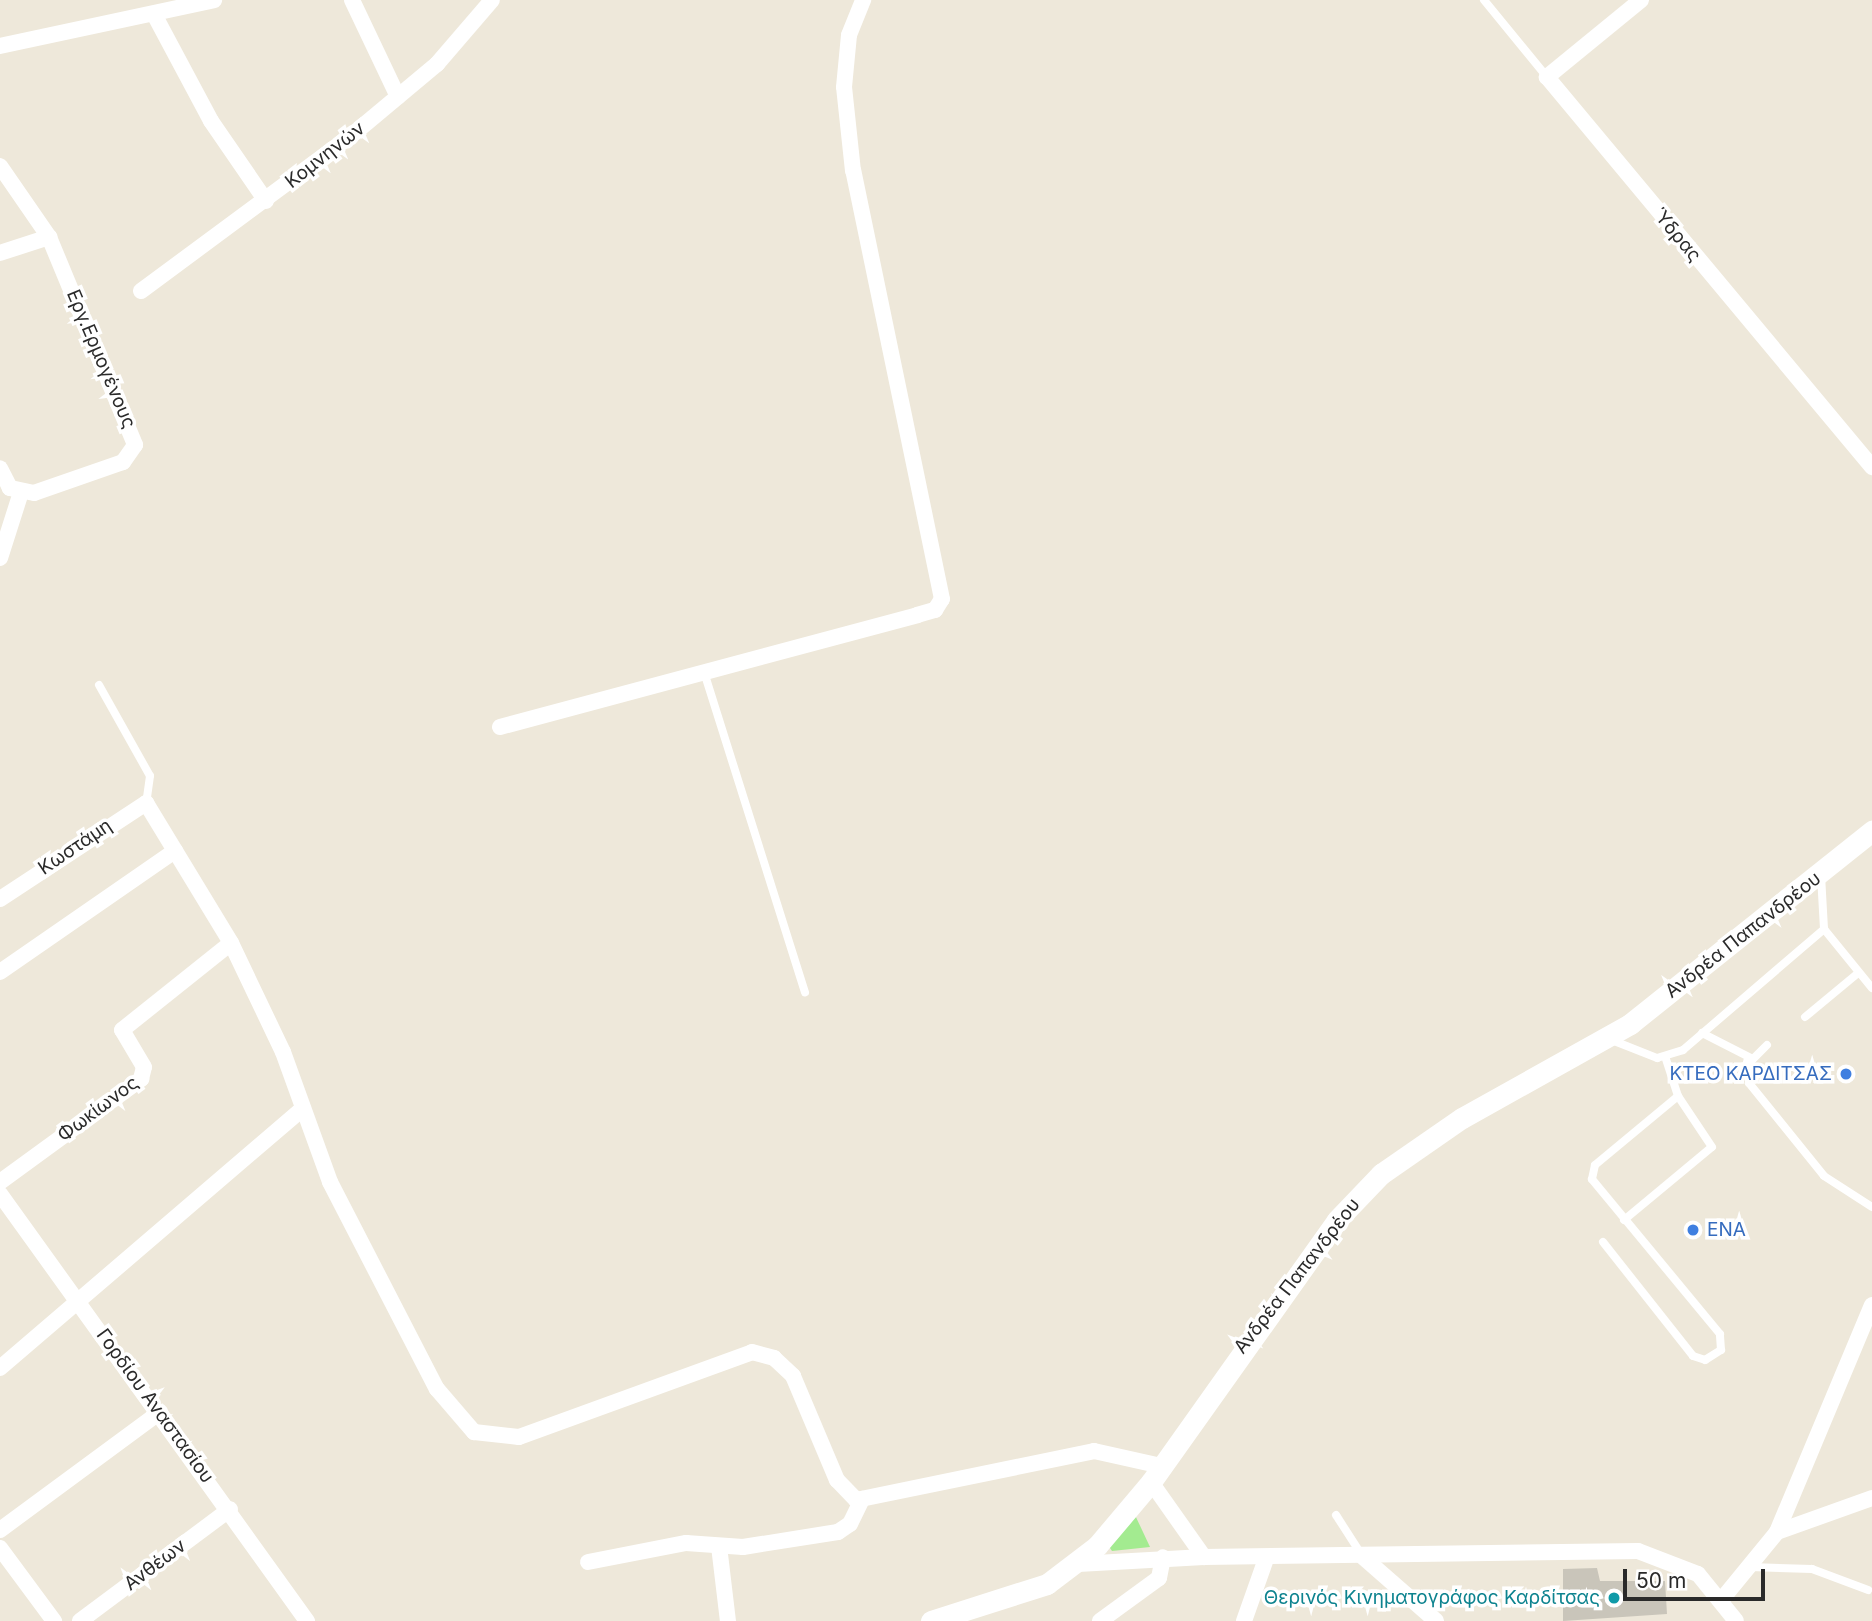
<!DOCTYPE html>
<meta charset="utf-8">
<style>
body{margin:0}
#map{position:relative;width:1872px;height:1621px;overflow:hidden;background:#eee8da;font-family:Inter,sans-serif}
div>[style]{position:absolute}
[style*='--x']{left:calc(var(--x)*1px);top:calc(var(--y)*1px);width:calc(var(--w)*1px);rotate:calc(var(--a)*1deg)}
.green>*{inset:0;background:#a3eb90}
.building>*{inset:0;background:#c9c5ba}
.service>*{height:8px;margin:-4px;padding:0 4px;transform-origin:4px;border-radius:4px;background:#fff}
.minor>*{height:16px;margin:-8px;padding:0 8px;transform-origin:8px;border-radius:8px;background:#fff}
.secondary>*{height:21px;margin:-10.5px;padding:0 10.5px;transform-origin:10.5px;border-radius:10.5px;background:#fff}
.dots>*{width:19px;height:19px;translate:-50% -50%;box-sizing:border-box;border:4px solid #fff;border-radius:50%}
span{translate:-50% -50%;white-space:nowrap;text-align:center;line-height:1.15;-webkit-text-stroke:7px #fff;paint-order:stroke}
.street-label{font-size:19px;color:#2a2a2a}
.shop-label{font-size:19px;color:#366cbe}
.right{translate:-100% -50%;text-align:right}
.left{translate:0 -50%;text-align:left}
.culture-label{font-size:19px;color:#0d838f}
.scale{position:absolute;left:1623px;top:1569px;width:142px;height:32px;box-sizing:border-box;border:4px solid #2a2a2a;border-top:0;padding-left:9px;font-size:21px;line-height:24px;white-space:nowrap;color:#2a2a2a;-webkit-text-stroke:5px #fff;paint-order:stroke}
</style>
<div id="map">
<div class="green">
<i style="clip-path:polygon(1135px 1515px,1150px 1547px,1112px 1551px,1108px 1545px)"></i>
</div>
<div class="building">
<i style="clip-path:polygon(1597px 1568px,1600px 1581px,1665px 1581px,1667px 1614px,1563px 1621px,1563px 1569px)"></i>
</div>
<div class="service">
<i style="--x:1484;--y:0;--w:99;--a:50.7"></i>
<i style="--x:704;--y:672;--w:336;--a:72.5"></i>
<i style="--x:99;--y:685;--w:104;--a:60.7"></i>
<i style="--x:150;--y:776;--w:27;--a:98"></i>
<i style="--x:1824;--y:929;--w:76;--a:50.9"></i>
<i style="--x:1805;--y:1017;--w:67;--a:-39.6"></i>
<i style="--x:1702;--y:1033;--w:55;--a:27"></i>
<i style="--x:1609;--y:1039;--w:52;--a:21.6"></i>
<i style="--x:1657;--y:1058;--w:27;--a:-17"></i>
<i style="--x:1683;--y:1050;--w:186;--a:-40.6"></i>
<i style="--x:1824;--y:929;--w:54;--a:-93.2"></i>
<i style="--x:1767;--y:1045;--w:27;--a:135"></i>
<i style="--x:1748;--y:1064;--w:19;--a:87"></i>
<i style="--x:1749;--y:1083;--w:119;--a:51.1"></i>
<i style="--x:1824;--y:1176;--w:57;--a:32.9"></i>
<i style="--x:1624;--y:1220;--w:114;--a:-39.7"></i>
<i style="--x:1712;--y:1147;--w:61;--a:-123.7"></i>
<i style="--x:1678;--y:1096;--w:39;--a:-108"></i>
<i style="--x:1603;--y:1242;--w:145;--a:51.7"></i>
<i style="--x:1693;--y:1356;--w:13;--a:18"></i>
<i style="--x:1705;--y:1360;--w:19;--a:-32"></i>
<i style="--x:1721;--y:1350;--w:16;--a:-94"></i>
<i style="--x:1720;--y:1334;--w:201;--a:-129.6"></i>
<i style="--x:1592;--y:1179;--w:14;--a:-78"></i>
<i style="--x:1595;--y:1165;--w:108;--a:-39.7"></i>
<i style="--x:1336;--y:1515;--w:46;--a:57.3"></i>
<i style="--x:1750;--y:1567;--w:62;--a:1.8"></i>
<i style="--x:1812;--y:1569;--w:60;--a:20.6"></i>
</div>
<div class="minor">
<i style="--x:352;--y:0;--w:107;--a:64.6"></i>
<i style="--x:1641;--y:0;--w:122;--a:140.7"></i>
<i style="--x:1547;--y:77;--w:508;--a:50.19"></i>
<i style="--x:155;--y:16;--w:119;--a:61.9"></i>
<i style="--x:211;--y:121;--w:97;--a:55.5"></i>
<i style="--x:0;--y:46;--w:219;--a:-12.1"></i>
<i style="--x:0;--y:166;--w:86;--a:55.4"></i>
<i style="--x:49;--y:237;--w:225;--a:67.5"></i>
<i style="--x:135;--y:445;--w:21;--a:125"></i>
<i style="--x:123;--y:462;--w:94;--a:160.8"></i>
<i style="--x:34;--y:493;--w:25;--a:-168"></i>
<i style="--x:10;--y:488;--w:22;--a:-117"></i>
<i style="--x:0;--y:253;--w:52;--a:-18.1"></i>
<i style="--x:141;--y:291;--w:262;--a:-36.5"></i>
<i style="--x:352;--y:135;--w:111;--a:-39.9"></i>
<i style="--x:437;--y:64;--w:84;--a:-49.3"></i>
<i style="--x:0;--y:558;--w:69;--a:-72.3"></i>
<i style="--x:500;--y:727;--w:432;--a:-15"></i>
<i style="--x:917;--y:615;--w:19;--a:-16"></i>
<i style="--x:935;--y:610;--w:13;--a:-58"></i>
<i style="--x:942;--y:599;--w:437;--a:-101.7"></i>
<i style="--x:853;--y:171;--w:84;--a:-96.1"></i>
<i style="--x:844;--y:87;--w:52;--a:-84.5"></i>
<i style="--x:849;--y:35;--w:38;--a:-68"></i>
<i style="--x:0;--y:899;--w:175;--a:-33.3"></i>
<i style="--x:146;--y:803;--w:164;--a:58.7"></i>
<i style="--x:231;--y:943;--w:121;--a:64.5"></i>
<i style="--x:283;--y:1052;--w:138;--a:70.1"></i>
<i style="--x:330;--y:1182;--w:233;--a:62.7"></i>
<i style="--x:437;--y:1389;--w:57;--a:49.3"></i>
<i style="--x:474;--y:1432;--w:45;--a:6.3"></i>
<i style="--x:519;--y:1437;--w:248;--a:-20"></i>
<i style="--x:752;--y:1352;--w:23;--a:15"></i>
<i style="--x:774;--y:1358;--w:26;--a:43"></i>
<i style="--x:793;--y:1376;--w:113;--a:67.1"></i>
<i style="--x:837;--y:1480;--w:28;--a:46"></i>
<i style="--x:856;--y:1500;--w:243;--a:-11.6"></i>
<i style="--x:1094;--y:1451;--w:69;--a:12.6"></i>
<i style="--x:0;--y:972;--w:213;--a:-34.7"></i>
<i style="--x:0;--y:1182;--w:175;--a:-36.1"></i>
<i style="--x:141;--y:1079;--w:12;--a:-76"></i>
<i style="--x:144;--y:1067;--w:43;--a:-120.7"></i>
<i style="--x:122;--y:1030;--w:139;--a:-38.6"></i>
<i style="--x:0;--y:1194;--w:526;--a:54.29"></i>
<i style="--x:0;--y:1368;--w:399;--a:-40.6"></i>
<i style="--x:1151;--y:1482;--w:92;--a:54.8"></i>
<i style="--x:1204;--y:1557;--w:434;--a:-0.8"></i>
<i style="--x:1638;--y:1551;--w:64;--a:21"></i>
<i style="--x:1698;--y:1574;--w:60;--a:51"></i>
<i style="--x:0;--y:1530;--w:199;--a:-36.4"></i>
<i style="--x:1777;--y:1532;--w:101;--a:-19.7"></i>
<i style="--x:719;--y:1546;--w:76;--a:83.2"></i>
<i style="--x:0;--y:1548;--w:91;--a:53.5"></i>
<i style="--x:1363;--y:1557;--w:97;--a:41.2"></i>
<i style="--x:588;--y:1562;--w:100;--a:-11"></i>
<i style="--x:686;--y:1543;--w:57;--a:4"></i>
<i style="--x:743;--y:1547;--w:96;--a:-9"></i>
<i style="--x:838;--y:1532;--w:14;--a:-34"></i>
<i style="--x:850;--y:1524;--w:28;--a:-64"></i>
<i style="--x:1078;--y:1564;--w:126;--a:-3.2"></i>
<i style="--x:1723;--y:1598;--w:85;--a:-50.7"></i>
<i style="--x:1777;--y:1532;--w:246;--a:-67.3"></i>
<i style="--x:80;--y:1621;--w:187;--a:-36.7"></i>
<i style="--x:1100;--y:1621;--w:73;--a:-36.1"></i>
<i style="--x:1159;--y:1578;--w:21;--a:-79"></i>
<i style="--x:1244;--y:1621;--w:66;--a:-70.5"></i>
</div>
<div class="secondary">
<i style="--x:931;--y:1621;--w:122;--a:-17.7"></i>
<i style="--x:1047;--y:1584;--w:63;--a:-37.2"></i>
<i style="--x:1097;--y:1546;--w:84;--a:-49.8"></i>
<i style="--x:1151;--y:1482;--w:321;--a:-54.6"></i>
<i style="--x:1337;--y:1220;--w:64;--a:-46.3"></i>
<i style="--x:1381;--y:1174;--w:98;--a:-34.7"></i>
<i style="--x:1462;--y:1118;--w:193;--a:-29.2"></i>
<i style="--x:1630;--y:1024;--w:310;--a:-38.6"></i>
</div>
<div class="dots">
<i style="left:1846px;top:1074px;background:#3f7fe0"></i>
<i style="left:1693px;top:1230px;background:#3f7fe0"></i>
<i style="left:1614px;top:1598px;background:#0f9aa8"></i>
</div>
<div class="street-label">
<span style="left:325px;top:155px;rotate:-38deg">Κομνηνών</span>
<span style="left:1677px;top:235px;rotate:50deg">Ύδρας</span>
<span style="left:101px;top:359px;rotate:67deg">Εργ.Ερμογένους</span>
<span style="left:75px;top:847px;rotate:-34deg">Κωστάμη</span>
<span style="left:1743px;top:935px;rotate:-38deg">Ανδρέα Παπανδρέου</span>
<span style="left:98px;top:1109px;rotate:-37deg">Φωκίωνος</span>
<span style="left:1297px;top:1276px;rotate:-52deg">Ανδρέα Παπανδρέου</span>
<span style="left:155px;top:1406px;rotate:54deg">Γορδίου Αναστασίου</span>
<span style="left:155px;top:1565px;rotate:-37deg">Ανθέων</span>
</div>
<div class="shop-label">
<span class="right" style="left:1832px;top:1074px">ΚΤΕΟ ΚΑΡΔΙΤΣΑΣ</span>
<span class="left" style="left:1707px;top:1230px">ΕΝΑ</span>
</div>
<div class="culture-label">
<span class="right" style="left:1600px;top:1598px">Θερινός Κινηματογράφος Καρδίτσας</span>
</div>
<div class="scale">50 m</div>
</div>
